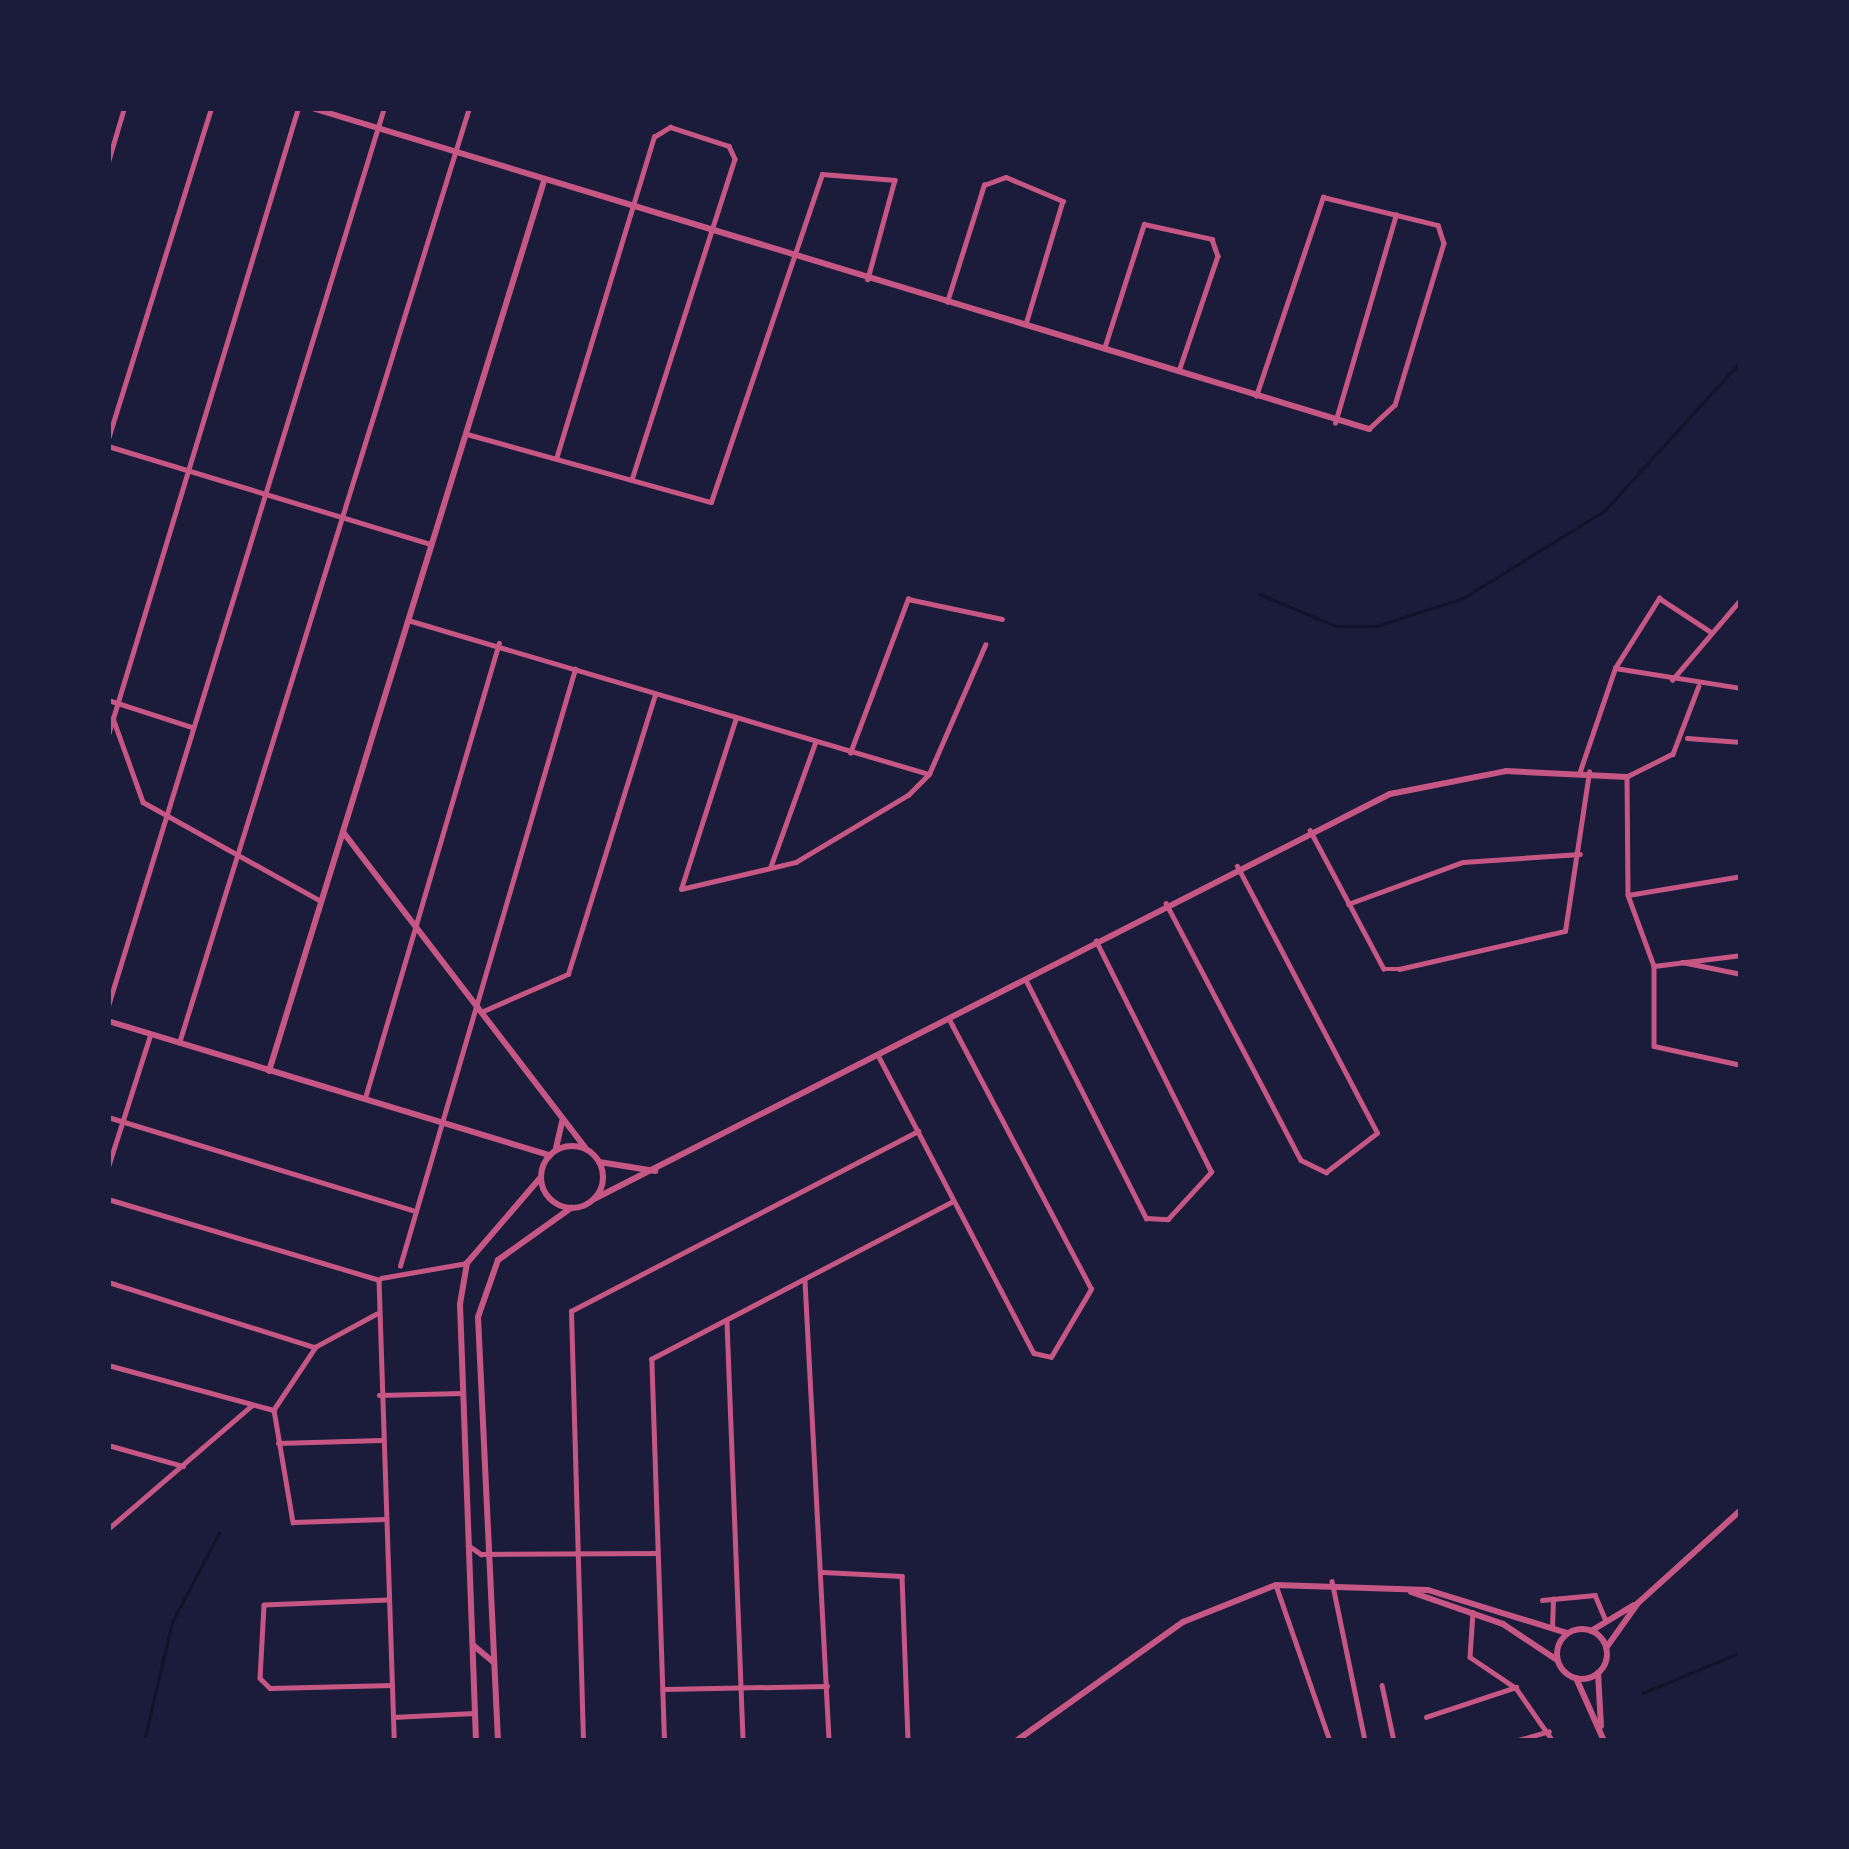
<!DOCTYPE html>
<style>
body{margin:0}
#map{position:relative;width:1849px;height:1849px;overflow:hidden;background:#1b1b3a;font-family:Jost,sans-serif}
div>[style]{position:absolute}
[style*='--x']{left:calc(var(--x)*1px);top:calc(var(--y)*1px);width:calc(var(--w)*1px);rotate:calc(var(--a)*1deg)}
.stream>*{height:3px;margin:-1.5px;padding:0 1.5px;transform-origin:1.5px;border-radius:1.5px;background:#12122b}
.minor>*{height:4.5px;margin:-2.25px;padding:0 2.25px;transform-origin:2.25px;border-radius:2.25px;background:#c65784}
.tertiary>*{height:6px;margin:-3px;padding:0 3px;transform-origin:3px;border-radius:3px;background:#c65784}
.tertiary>.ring{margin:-3px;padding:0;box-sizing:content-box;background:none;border:6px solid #c65784;border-radius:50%}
span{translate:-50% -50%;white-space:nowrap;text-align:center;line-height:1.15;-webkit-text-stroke:10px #1b1b3a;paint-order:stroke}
.frame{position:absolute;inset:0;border:111px solid #1b1b3a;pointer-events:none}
</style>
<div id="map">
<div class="stream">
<i style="--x:1259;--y:594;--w:83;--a:22.6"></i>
<i style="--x:1336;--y:626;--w:40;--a:0"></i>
<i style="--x:1376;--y:626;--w:91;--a:-17.8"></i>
<i style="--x:1463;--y:598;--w:166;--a:-31.7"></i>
<i style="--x:1604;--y:511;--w:203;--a:-47.6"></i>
<i style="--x:1642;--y:1693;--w:107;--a:-22.5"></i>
<i style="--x:144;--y:1741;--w:122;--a:-76.8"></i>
<i style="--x:172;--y:1622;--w:101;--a:-62.2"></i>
</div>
<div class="minor">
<i style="--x:108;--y:162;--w:56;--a:-73.5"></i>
<i style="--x:947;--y:302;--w:123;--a:-72.5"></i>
<i style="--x:984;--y:185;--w:23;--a:-20"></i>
<i style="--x:1006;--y:177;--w:62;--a:22.8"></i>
<i style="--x:1063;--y:201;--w:128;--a:106.7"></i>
<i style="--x:1104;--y:349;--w:131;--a:-72.3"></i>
<i style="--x:1144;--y:224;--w:70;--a:12.4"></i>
<i style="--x:1212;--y:239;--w:18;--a:71"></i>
<i style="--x:1218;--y:256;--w:121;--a:108.7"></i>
<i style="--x:1256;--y:396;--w:210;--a:-71.4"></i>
<i style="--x:1323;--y:197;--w:118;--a:13.7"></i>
<i style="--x:1438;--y:225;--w:19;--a:72"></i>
<i style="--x:1444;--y:243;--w:169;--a:106.8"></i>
<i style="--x:1395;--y:405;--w:35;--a:137"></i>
<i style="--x:1335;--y:423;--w:217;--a:-73.7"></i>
<i style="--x:467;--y:434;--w:253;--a:15.6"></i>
<i style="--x:711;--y:502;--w:346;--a:-71.3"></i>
<i style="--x:822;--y:174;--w:73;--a:4.7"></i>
<i style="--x:895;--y:180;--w:103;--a:105.3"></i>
<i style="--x:108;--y:439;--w:347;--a:-72.7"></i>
<i style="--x:108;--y:446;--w:337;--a:16.9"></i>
<i style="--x:556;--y:459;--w:337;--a:-73.1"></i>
<i style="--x:654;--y:137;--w:19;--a:-32"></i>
<i style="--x:670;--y:127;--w:62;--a:17.9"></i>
<i style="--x:729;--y:146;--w:14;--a:65"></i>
<i style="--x:735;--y:159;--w:337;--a:107.8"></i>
<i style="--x:408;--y:620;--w:543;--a:16.47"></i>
<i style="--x:1615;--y:668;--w:128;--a:9"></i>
<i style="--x:1672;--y:680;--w:106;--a:-49.6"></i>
<i style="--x:1699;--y:686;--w:73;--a:110.9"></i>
<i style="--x:1673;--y:754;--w:51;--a:153.4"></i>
<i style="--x:1627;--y:777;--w:118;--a:89.5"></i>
<i style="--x:1628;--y:895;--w:76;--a:69.9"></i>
<i style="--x:1654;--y:966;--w:80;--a:90"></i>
<i style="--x:1654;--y:1046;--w:89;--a:12.3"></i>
<i style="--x:108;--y:700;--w:88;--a:17.8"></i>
<i style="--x:113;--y:718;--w:89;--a:70.3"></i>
<i style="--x:143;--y:802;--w:204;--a:29.1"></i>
<i style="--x:108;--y:735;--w:655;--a:-73.14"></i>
<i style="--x:1687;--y:738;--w:54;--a:4.2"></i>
<i style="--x:850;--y:753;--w:165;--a:-69.4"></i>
<i style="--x:908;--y:599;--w:96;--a:12"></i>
<i style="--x:1580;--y:771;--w:109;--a:-71.2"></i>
<i style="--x:1615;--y:668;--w:83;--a:-57.8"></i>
<i style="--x:1659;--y:598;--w:62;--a:33.2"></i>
<i style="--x:1310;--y:830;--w:157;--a:62"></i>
<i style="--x:1384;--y:969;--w:15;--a:0"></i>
<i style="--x:1399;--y:969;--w:170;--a:-12.9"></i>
<i style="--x:1565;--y:931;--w:161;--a:-81.4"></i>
<i style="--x:770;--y:868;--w:133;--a:-70.2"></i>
<i style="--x:681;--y:889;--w:118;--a:-13.2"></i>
<i style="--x:796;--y:862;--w:131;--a:-30.9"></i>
<i style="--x:908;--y:795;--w:30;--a:-45"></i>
<i style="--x:929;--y:774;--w:141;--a:-66.5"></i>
<i style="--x:681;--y:889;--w:180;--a:-72.2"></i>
<i style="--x:1628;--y:895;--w:115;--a:-9.5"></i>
<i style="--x:1166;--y:903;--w:290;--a:62.3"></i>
<i style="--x:1301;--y:1160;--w:28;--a:26"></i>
<i style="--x:1326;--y:1172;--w:64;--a:-37.4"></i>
<i style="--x:1377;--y:1133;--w:301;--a:-117.7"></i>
<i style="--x:1348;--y:904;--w:122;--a:-20.1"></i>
<i style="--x:1463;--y:862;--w:117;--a:-3.9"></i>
<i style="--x:1682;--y:962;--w:60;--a:11.5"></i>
<i style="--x:1654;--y:966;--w:88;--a:-7.2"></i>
<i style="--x:1026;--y:980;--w:267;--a:63.2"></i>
<i style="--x:1146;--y:1218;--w:22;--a:3"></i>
<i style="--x:1168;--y:1219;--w:64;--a:-47.5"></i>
<i style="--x:1211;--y:1172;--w:258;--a:-116.5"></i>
<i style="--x:108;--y:1006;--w:939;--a:-72.92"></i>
<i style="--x:481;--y:1012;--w:95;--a:-23.6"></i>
<i style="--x:568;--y:974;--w:293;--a:-72.7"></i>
<i style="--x:179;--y:1043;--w:979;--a:-72.77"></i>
<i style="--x:878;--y:1055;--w:336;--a:62.4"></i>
<i style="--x:1034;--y:1353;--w:17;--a:13"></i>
<i style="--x:1051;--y:1357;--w:79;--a:-59.5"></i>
<i style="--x:1091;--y:1289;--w:304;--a:-117.8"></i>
<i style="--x:365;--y:1098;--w:474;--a:-73.6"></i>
<i style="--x:108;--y:1117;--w:318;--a:17"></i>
<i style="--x:108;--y:1167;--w:139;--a:-72.3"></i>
<i style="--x:108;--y:1199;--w:283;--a:16.6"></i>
<i style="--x:400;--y:1266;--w:622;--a:-73.66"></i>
<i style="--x:381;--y:1278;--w:87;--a:-9.9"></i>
<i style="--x:379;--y:1280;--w:461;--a:88.1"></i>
<i style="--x:805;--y:1281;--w:461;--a:87"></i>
<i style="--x:108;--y:1282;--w:216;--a:17.5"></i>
<i style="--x:377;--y:1314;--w:69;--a:151.6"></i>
<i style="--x:316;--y:1347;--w:76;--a:123.7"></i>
<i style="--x:274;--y:1410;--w:114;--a:80.4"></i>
<i style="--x:293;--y:1522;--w:92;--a:-1.9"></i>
<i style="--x:727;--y:1322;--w:419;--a:87.8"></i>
<i style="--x:108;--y:1365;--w:172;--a:15.2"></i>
<i style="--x:379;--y:1395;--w:83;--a:-1.4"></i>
<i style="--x:278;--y:1443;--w:103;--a:-1.7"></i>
<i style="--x:108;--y:1445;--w:78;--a:15.6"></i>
<i style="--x:1741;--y:1457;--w:27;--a:90"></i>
<i style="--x:108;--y:1529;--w:189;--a:-40.7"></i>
<i style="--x:468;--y:1545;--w:16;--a:35"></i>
<i style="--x:481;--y:1554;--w:176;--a:-0.3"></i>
<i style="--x:823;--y:1572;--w:79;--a:2.9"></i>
<i style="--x:902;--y:1576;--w:165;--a:87.9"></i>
<i style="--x:1332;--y:1581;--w:163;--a:78.3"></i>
<i style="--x:1276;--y:1585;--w:165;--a:70.9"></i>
<i style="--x:388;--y:1600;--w:124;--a:177.7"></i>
<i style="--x:264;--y:1605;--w:73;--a:93.1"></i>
<i style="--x:260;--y:1678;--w:14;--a:45"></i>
<i style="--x:270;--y:1688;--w:122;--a:-1.4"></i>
<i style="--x:1542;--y:1600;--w:53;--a:-5.4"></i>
<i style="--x:1595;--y:1595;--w:28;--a:67"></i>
<i style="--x:1473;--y:1612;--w:45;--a:93.8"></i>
<i style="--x:1470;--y:1657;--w:55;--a:34"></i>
<i style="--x:1516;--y:1688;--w:65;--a:55.1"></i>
<i style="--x:1552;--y:1628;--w:29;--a:-88"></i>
<i style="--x:1382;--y:1685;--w:57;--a:77.9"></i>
<i style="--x:665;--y:1689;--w:162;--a:-1.1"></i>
<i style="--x:393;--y:1717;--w:81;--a:-2.8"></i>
<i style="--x:1426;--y:1717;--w:95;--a:-18.4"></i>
<i style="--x:583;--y:1741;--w:430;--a:-91.6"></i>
<i style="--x:571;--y:1311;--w:391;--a:-27.4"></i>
<i style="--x:664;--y:1741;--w:382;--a:-91.9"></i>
<i style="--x:651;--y:1359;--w:339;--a:-27.6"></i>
<i style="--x:1515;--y:1741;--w:35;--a:-16"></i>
</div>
<div class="tertiary">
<i style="--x:312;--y:108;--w:1105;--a:16.89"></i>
<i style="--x:343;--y:832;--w:399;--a:52.5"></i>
<i style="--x:108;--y:1021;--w:462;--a:16.9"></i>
<i style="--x:269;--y:1071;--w:932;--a:-72.83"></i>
<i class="ring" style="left:541px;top:1146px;width:56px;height:56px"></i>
<i style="--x:556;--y:1148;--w:28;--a:-77"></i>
<i style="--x:599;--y:1162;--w:57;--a:9.1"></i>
<i style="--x:594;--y:1199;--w:893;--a:-26.97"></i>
<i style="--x:1390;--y:794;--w:118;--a:-11.2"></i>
<i style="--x:1506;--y:771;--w:121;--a:2.8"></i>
<i style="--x:1411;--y:1592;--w:97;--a:19.2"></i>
<i style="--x:1503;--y:1624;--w:65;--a:33.7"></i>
<i class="ring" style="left:1557px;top:1629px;width:44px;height:44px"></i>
<i style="--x:1591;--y:1631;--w:50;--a:-31.2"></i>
<i style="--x:473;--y:1645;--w:26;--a:40"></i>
<i style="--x:1606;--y:1648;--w:55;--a:-54.6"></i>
<i style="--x:1638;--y:1603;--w:139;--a:-42.1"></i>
<i style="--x:1598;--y:1673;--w:53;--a:86.8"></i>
<i style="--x:1576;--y:1678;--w:69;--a:66"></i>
<i style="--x:476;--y:1741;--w:437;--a:-92.1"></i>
<i style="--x:460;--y:1304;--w:42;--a:-80.3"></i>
<i style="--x:467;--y:1263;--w:113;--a:-49.3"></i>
<i style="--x:498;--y:1741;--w:424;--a:-92.7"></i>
<i style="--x:478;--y:1317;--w:60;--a:-70.7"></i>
<i style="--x:498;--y:1260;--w:90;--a:-35.5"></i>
<i style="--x:1016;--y:1741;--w:205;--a:-35.5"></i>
<i style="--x:1183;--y:1622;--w:100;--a:-21.7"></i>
<i style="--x:1276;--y:1585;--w:152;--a:1.9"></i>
<i style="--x:1428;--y:1590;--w:145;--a:17.2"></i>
</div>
<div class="frame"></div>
</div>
